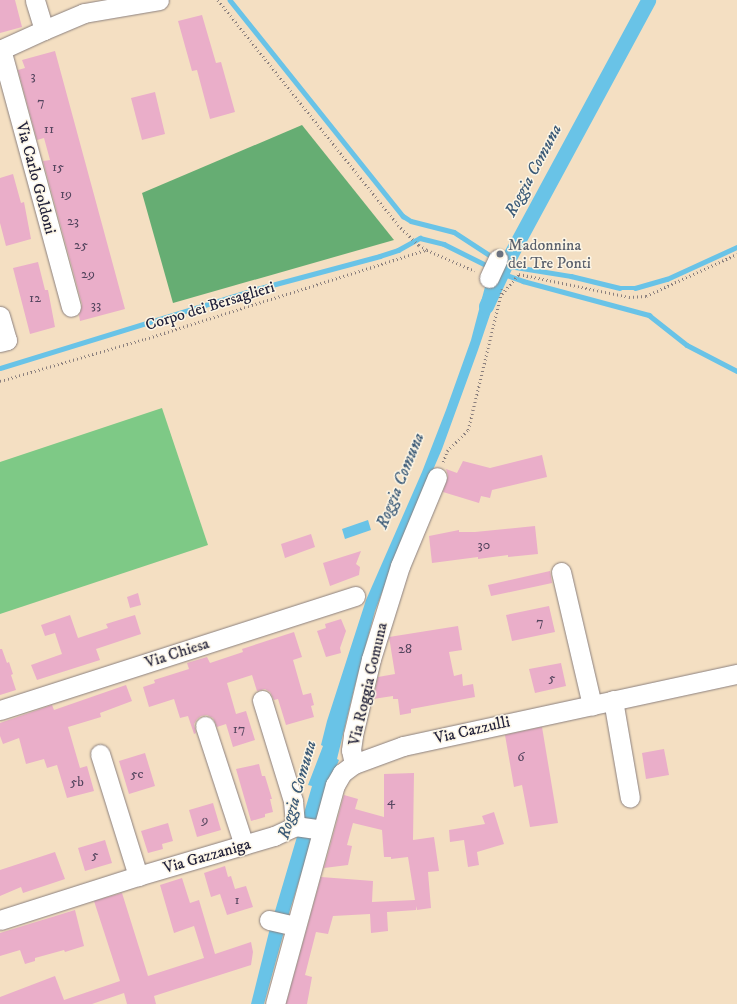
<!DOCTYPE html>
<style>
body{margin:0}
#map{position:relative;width:737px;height:1004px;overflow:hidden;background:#f4dfc2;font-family:"IM FELL DW Pica",serif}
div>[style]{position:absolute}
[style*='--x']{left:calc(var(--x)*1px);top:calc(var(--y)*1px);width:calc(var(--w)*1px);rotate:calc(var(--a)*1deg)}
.green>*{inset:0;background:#7ec986}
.forest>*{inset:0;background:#66ad73}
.water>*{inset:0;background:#69c3e7}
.stream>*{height:4.5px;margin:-2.25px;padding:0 2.25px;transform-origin:2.25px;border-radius:2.25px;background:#69c3e7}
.canal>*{height:15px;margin:-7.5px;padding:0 7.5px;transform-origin:7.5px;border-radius:7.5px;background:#69c3e7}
.building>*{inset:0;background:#eaaec9}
.path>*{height:2.5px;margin-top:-1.25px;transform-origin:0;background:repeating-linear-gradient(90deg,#8b807e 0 1px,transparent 0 4px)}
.roads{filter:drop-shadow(0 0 1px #8b807e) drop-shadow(0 0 1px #8b807e)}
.minor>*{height:19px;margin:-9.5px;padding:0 9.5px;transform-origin:9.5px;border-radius:9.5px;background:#fff}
.dots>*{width:11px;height:11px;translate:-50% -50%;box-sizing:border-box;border:2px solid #fcf5e5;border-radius:50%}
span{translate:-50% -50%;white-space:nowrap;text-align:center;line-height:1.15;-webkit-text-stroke:3px #fcf5e5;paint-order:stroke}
.number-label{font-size:14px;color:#54455e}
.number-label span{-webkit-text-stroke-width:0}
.street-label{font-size:16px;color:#22223b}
.worship-label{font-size:16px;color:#5b616d}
.left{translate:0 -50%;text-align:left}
.water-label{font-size:17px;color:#3b5a77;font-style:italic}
</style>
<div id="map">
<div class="green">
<i style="clip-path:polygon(162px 408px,208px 545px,0 614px,0 462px)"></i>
</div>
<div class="forest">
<i style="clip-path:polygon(302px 125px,394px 240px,173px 303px,142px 193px)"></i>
</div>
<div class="water">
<i style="clip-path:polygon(486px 283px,496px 289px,497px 294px,478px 350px,442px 449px,395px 558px,375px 611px,354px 689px,337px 759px,339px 760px,329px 785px,290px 910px,264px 1004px,251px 1004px,270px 928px,312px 786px,308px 785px,323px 746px,321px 745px,327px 721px,366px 600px,422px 472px,446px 410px,471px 340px)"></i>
<i style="clip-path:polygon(368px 520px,371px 530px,345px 539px,342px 529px)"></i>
</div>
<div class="stream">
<i style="--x:230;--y:0;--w:277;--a:51.3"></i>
<i style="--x:403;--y:216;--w:9;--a:32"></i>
<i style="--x:411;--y:221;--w:44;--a:14.3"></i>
<i style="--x:454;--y:232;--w:48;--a:33"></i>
<i style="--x:502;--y:263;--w:8;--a:23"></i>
<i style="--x:509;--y:266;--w:63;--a:9.2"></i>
<i style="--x:571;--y:276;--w:50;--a:13.8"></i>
<i style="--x:620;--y:288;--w:15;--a:0"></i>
<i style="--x:635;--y:288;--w:33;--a:-16"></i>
<i style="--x:667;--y:279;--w:77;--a:-24.6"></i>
<i style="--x:496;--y:271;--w:29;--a:20"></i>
<i style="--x:523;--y:281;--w:131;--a:15.1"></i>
<i style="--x:649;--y:315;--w:48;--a:38.3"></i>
<i style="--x:687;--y:345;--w:56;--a:27.5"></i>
<i style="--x:0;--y:368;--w:269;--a:-17.1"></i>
<i style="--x:257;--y:289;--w:127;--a:-15"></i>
<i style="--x:380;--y:256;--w:19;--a:-18"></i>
<i style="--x:398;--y:250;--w:25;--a:-29"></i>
<i style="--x:420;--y:238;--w:25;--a:14"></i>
<i style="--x:444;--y:244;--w:51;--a:26.6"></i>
</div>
<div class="canal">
<i style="--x:486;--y:306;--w:45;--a:-65.1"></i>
<i style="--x:505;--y:265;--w:301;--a:-61.6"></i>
</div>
<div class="building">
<i style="clip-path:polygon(0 0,15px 0,22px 27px,0 33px)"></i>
<i style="clip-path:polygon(202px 15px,216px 63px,221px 62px,235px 112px,210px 119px,197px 70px,192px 71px,178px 21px)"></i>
<i style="clip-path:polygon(55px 51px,125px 309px,80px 321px,79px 315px,81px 310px,82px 304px,43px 161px,50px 160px,44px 138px,37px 140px,18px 70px,25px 68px,22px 60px)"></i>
<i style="clip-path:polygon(155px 92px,165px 134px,142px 140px,131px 98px)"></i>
<i style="clip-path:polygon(13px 174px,21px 203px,24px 202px,31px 239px,6px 246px,0 223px,0 178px)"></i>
<i style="clip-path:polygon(38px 262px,45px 290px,48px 290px,55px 327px,30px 334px,13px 268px)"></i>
<i style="clip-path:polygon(542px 455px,547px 477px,492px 490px,490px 498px,481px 496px,479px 503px,443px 492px,448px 476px,446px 469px,457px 473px,463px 461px,490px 468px)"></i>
<i style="clip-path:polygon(535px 526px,538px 554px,508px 557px,508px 555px,478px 559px,478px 557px,432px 563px,429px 536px,459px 530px,459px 532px,475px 532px)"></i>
<i style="clip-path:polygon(311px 534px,315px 547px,285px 558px,281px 544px)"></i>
<i style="clip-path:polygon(361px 551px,356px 564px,360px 567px,359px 575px,330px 586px,323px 563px)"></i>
<i style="clip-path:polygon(550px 571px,552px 583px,491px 596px,488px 585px)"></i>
<i style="clip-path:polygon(138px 593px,141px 605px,130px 608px,127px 597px)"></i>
<i style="clip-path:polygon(549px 606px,555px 632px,512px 641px,506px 615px)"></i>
<i style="clip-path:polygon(70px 615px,78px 638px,108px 628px,106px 624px,135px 615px,141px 634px,96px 649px,100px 660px,37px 680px,31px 665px,62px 654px,55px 633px,45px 636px,41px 625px)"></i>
<i style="clip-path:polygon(341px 619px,346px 631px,340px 648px,341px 653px,326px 657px,317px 631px,326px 628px,325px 624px)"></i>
<i style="clip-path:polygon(458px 626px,462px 650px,449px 652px,454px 676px,462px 674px,463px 686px,473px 684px,475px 697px,411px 709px,411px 713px,400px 715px,398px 699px,393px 699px,393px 696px,373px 699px,378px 677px,395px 674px,389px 637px)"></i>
<i style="clip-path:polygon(294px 632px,302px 657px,293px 660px,303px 695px,311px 693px,314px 705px,311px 706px,314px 717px,286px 725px,278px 699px,274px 700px,270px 692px,265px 689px,257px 691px,252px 675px,227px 683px,236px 714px,246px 711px,255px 740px,233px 747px,226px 724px,217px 727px,213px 718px,207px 715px,201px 716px,197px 719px,194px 724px,196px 733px,194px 734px,188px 716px,180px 718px,174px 699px,149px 707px,143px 687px,155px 683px,154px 680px,189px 669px,187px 663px,207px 657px,210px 663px,243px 652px,242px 649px)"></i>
<i style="clip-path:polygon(0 649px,2px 649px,7px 663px,9px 662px,13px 674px,11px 675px,16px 690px,0 695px)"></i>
<i style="clip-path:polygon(561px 663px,566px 686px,535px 693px,529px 669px)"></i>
<i style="clip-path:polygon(126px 685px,132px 701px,100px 713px,101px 717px,68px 727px,80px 768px,87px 766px,94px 791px,67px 798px,57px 765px,47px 768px,44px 759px,26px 764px,19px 738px,3px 744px,0 736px,0 723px,52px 705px,54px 710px)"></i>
<i style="clip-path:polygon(542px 727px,558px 823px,530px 827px,522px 785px,514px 787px,505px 735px)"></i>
<i style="clip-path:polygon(664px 749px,669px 775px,646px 779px,642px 753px)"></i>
<i style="clip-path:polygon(145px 753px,155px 786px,129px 794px,119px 761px)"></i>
<i style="clip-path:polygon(259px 764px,262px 776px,265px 776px,272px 799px,270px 799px,273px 812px,265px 814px,265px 817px,251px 821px,236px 769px)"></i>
<i style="clip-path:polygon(414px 773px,413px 840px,434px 837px,439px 871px,428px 872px,431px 908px,417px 910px,416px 906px,416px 910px,387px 912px,388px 931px,371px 933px,370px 914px,333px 916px,328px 934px,316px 932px,305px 975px,312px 977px,307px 1004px,286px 1004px,321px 877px,373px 881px,372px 902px,415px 900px,408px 857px,391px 859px,391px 857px,384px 857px,382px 830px,353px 823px,347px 845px,352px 846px,348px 865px,324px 868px,344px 795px,358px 799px,355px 809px,384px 817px,384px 774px)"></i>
<i style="clip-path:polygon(213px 803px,221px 830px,197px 837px,189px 810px)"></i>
<i style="clip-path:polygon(494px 812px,504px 844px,477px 852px,479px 865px,468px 867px,464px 840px,450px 842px,449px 830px,485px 824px,482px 816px)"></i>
<i style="clip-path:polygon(168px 823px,173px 841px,162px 844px,163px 849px,148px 853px,141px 831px)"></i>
<i style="clip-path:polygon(105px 840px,112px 863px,85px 871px,78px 848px)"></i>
<i style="clip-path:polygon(55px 852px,65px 879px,23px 893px,21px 887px,0 896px,0 870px)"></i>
<i style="clip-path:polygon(225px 866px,228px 877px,231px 876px,235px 889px,246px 886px,253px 907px,227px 915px,220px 894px,211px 897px,204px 873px)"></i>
<i style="clip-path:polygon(182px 878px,190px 903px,199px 900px,215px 954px,251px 942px,253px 952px,251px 965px,154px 996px,156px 1004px,127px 1004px,124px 993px,92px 1004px,0 1004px,0 997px,55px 976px,64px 1000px,120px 981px,94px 901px,122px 893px,148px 976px,204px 958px,194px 926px,174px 933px,160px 885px)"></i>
<i style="clip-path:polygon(75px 910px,84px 946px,65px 952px,64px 950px,35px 958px,35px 961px,25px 964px,20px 950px,0 956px,0 933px)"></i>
</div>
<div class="path">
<i style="--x:218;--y:0;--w:288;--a:51.3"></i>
<i style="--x:398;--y:225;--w:29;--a:44"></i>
<i style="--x:419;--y:245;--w:9;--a:32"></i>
<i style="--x:427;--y:250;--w:52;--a:23.6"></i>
<i style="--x:502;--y:294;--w:26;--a:-50"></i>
<i style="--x:519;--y:274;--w:112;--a:11.8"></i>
<i style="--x:629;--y:297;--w:17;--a:-3"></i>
<i style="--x:646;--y:296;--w:100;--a:-24.8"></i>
<i style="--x:0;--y:381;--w:151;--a:-16.2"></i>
<i style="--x:145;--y:339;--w:295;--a:-17.6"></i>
<i style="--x:443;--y:462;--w:12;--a:-70"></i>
<i style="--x:447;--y:451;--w:30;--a:-45"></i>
<i style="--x:468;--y:430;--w:145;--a:-76.4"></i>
</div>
<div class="roads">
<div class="minor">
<i style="--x:44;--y:30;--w:43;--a:-23"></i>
<i style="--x:84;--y:13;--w:76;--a:-9.8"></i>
<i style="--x:1;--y:49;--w:267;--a:74.8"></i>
<i style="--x:0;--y:50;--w:48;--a:-24.4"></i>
<i style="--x:44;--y:30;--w:31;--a:-107"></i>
<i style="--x:489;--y:278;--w:21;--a:-65"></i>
<i style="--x:0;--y:316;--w:25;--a:74"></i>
<i style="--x:7;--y:340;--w:7;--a:164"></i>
<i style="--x:561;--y:572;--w:137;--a:76.9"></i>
<i style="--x:262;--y:700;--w:106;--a:72.9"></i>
<i style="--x:293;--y:801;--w:25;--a:85"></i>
<i style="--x:613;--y:700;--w:99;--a:80.2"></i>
<i style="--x:0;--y:710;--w:373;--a:-17.8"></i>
<i style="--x:205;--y:726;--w:125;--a:71.9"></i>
<i style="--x:100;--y:754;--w:128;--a:72.7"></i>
<i style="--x:354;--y:764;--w:14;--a:-102"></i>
<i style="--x:351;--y:750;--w:15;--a:-82"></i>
<i style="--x:353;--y:735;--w:78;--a:-76.7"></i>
<i style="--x:371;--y:659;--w:97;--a:-72.7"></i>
<i style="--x:400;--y:566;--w:96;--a:-67.4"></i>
<i style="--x:0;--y:920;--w:145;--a:-17.7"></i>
<i style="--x:138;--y:876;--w:142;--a:-16.4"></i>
<i style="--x:274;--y:836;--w:23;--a:-25"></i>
<i style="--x:295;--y:826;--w:27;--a:8"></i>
<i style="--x:269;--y:920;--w:27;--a:13"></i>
<i style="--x:275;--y:1004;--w:227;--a:-74.7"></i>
<i style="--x:335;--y:785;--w:14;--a:-60"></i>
<i style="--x:342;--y:773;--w:15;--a:-37"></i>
<i style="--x:354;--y:764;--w:52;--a:-20.2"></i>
<i style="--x:403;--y:746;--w:342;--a:-12.2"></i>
</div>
</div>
<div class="dots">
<i style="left:500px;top:254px;background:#6b7280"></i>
</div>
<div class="number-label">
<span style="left:33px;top:76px">3</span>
<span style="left:41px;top:102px">7</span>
<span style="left:49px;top:129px">11</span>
<span style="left:58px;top:167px">15</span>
<span style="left:66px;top:194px">19</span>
<span style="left:73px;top:221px">23</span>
<span style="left:81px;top:245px">25</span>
<span style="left:88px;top:274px">29</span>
<span style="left:35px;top:298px">12</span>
<span style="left:96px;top:305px">33</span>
<span style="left:484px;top:545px">30</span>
<span style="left:540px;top:622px">7</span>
<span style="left:405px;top:649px">28</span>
<span style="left:552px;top:678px">5</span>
<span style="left:239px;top:729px">17</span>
<span style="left:521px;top:757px">6</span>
<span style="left:137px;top:774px">5c</span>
<span style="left:77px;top:782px">5b</span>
<span style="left:391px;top:801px">4</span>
<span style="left:205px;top:820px">9</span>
<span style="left:95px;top:855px">5</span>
<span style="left:237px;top:900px">1</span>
</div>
<div class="street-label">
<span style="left:36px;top:178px;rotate:75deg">Via Carlo Goldoni</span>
<span style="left:210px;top:306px;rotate:-17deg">Corpo dei Bersaglieri</span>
<span style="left:177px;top:653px;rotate:-18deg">Via Chiesa</span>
<span style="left:368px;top:684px;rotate:-77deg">Via Roggia Comuna</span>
<span style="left:472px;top:730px;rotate:-13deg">Via Cazzulli</span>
<span style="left:207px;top:856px;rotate:-16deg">Via Gazzaniga</span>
</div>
<div class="worship-label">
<span class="left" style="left:508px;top:254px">Madonnina<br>dei Tre Ponti</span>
</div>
<div class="water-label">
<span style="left:534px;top:171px;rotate:-62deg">Roggia Comuna</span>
<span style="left:401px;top:481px;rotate:-68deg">Roggia Comuna</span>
<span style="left:298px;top:790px;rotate:-74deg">Roggia Comuna</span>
</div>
</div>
